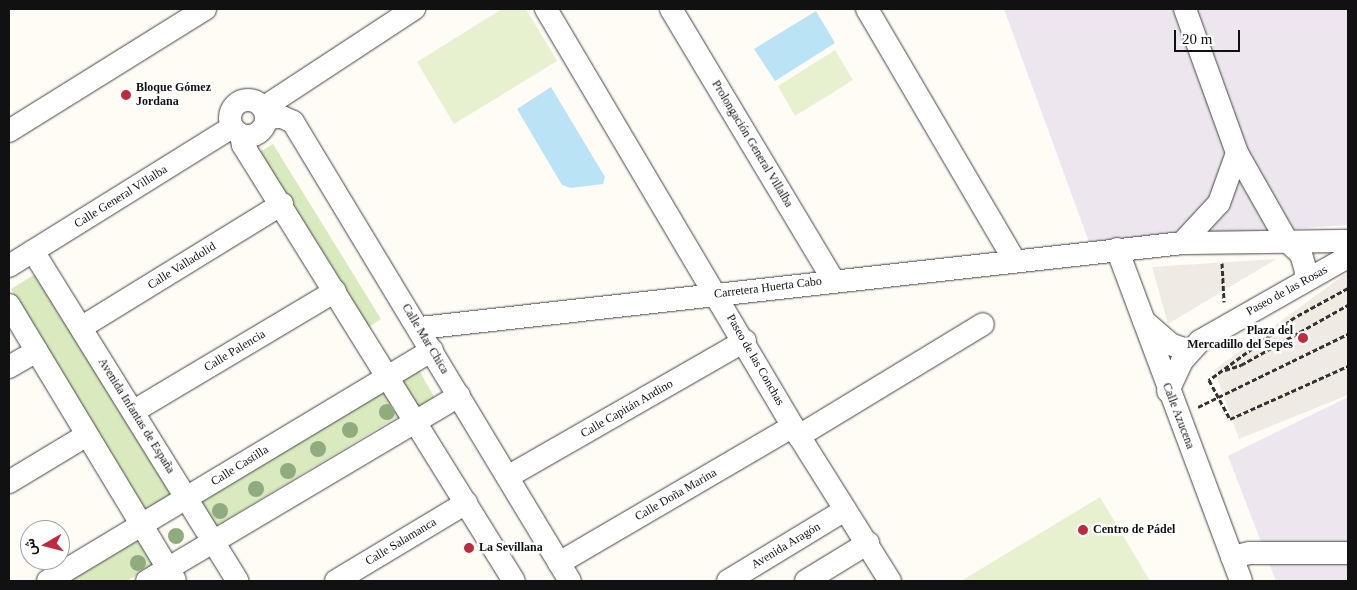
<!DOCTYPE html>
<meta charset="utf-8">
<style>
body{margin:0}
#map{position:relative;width:1357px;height:590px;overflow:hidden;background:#fffcf5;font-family:"Times New Roman",Vazirmatn,serif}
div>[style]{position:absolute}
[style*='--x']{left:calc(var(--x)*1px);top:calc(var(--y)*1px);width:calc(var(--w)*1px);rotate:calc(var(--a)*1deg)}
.industrial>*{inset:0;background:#ede6ef}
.green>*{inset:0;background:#d8eabe}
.pitch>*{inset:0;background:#e8f1cf}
.plaza>*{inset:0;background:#f0ebe2}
.water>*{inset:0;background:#bae4f5}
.path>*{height:3px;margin-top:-1.5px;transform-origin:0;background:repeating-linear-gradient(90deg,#333 0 5px,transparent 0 7.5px)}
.roads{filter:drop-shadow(0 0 1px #444) drop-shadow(0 0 1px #444)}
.minor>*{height:22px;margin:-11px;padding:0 11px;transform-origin:11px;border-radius:11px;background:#fff}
.minor>.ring{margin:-11px;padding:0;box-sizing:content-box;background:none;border:22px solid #fff;border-radius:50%}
.trees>*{width:16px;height:16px;margin:-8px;border-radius:50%;background:#90ab80}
.dots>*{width:14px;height:14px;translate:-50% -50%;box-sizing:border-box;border:2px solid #fff;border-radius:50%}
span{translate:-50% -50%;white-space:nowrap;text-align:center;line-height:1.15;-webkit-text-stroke:5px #fff;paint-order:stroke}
.poi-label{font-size:12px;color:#111;font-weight:700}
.left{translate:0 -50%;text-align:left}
.right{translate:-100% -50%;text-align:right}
.street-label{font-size:12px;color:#111}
.frame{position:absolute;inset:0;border:10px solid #111;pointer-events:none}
.north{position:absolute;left:20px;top:520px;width:50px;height:50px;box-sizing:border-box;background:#fff;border:1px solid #a0a0a0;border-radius:50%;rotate:262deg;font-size:14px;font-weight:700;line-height:20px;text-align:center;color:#111}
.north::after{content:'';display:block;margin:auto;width:18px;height:22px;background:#c02a3d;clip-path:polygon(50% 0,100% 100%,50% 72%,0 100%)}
.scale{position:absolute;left:1174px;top:30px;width:66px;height:22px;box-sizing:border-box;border:2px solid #111;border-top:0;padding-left:6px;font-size:15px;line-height:18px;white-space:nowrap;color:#111;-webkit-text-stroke:4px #fff;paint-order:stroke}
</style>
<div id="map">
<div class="industrial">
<i style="clip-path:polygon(1004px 9px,1348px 9px,1348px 225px,1089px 242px)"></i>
<i style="clip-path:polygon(1348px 397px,1348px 581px,1276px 581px,1228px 456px)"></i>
</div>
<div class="green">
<i style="clip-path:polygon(273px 144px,381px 319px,366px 329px,258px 153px)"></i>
<i style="clip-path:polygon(37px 273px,171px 494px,146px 510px,11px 289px)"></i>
<i style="clip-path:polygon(419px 370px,437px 402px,416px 414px,398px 383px)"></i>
<i style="clip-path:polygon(386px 389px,402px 414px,216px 526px,201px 502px)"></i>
<i style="clip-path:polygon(139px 539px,155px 564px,127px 581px,70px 581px)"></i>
</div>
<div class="pitch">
<i style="clip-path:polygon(502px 9px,526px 9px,557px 61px,454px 124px,417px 62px)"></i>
<i style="clip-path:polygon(835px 50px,853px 80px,795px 116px,778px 86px)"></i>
<i style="clip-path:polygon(1100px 497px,1150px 581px,961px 581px)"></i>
</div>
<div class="plaza">
<i style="clip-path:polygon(1276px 259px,1168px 324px,1152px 267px)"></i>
<i style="clip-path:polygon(1348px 272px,1348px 395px,1239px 439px,1214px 370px)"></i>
</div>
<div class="water">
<i style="clip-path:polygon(816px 11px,835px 43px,775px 81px,754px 49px)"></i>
<i style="clip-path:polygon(551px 87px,605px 177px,603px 184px,571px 188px,562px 185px,517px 109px)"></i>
</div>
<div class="path">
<i style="--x:1222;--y:263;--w:39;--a:87"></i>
<i style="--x:1348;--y:288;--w:60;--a:151.3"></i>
<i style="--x:1295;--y:317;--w:107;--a:143.8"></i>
<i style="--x:1209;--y:380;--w:44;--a:61.7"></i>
<i style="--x:1230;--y:419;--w:129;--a:-24.2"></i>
<i style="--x:1225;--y:370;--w:17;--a:-17"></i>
<i style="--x:1241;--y:365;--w:123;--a:-29.3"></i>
<i style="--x:1198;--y:407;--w:167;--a:-26"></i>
</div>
<div class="roads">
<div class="minor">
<i style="--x:546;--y:9;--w:496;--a:59.4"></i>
<i style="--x:799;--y:436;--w:171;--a:57.9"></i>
<i style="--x:671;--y:9;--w:316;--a:59.1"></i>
<i style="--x:867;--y:9;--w:292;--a:59.6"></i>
<i style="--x:1185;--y:9;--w:153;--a:70.1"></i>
<i style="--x:1237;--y:153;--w:101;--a:60.4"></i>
<i style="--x:1287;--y:241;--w:19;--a:43"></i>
<i style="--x:1301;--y:254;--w:19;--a:74"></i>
<i style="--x:1306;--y:272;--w:9;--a:96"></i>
<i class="ring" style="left:230px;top:100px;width:14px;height:14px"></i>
<i style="--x:263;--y:108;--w:181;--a:-33.3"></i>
<i style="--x:266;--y:118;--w:16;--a:-4"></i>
<i style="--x:282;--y:117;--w:12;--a:24"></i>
<i style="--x:293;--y:122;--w:536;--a:58.89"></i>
<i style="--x:9;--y:131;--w:231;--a:-31.9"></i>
<i style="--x:241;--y:135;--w:10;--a:79"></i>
<i style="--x:243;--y:145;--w:513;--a:58.14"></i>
<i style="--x:1182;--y:243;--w:54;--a:-47.2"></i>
<i style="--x:1219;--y:203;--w:53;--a:-70.2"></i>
<i style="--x:1117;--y:249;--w:354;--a:69.5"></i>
<i style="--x:33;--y:251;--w:388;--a:58.2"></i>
<i style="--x:9;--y:266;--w:263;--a:-31.9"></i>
<i style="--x:9;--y:305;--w:321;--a:58.9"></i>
<i style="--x:1144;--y:321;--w:35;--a:41"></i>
<i style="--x:1170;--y:344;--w:20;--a:20"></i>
<i style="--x:82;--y:327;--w:235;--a:-31.6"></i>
<i style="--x:420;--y:328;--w:767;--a:-6.36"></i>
<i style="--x:1182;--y:243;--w:166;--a:-0.7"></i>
<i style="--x:9;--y:367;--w:32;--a:-30"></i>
<i style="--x:1168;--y:391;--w:33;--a:-65"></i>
<i style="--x:1182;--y:361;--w:27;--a:-48"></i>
<i style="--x:1200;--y:341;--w:170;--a:-29.6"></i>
<i style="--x:134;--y:411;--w:234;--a:-30.8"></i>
<i style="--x:799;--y:436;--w:215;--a:-31.3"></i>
<i style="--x:509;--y:476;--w:272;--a:-29.8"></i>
<i style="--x:9;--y:482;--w:91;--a:-31.1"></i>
<i style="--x:1232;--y:557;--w:18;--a:-13"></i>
<i style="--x:1250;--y:553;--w:98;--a:0"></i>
<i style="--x:559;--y:563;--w:271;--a:-30.3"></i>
<i style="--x:48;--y:581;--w:448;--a:-31"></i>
<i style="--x:147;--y:581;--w:363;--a:-30.7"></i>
<i style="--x:336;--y:581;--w:152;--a:-31"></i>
<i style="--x:728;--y:581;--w:137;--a:-31.3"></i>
<i style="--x:806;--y:581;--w:73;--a:-31.5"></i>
</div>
</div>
<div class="trees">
<i style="left:387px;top:412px"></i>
<i style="left:350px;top:430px"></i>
<i style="left:318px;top:449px"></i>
<i style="left:288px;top:471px"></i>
<i style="left:256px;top:489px"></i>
<i style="left:220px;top:511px"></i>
<i style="left:176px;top:536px"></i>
<i style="left:138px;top:563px"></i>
</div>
<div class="dots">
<i style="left:126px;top:95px;background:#c02a3d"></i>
<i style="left:1303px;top:338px;background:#c02a3d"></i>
<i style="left:1083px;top:530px;background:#c02a3d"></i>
<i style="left:469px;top:548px;background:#c02a3d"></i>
</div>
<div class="poi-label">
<span class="left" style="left:136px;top:95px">Bloque Gómez<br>Jordana</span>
<span class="right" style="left:1293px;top:338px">Plaza del<br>Mercadillo del Sepes</span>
<span class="left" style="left:1093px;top:530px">Centro de Pádel</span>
<span class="left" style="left:479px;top:548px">La Sevillana</span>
</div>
<div class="street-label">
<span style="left:752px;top:144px;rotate:59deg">Prolongación General Villalba</span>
<span style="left:121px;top:197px;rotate:-32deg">Calle General Villalba</span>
<span style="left:182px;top:266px;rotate:-32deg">Calle Valladolid</span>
<span style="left:768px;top:288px;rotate:-7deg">Carretera Huerta Cabo</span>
<span style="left:1287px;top:291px;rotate:-29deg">Paseo de las Rosas</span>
<span style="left:425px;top:339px;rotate:59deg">Calle Mar Chica</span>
<span style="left:235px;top:351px;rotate:-31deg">Calle Palencia</span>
<span style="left:755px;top:360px;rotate:60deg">Paseo de las Conchas</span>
<span style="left:627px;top:409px;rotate:-30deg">Calle Capitán Andino</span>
<span style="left:136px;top:416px;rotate:58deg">Avenida Infantas de España</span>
<span style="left:1178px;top:416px;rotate:69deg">Calle Azucena</span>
<span style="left:240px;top:466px;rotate:-32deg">Calle Castilla</span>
<span style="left:676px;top:495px;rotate:-30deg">Calle Doña Marina</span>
<span style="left:401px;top:542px;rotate:-31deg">Calle Salamanca</span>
<span style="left:786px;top:546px;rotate:-31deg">Avenida Aragón</span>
</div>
<div class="frame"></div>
<div class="north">ش</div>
<div class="scale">20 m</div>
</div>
